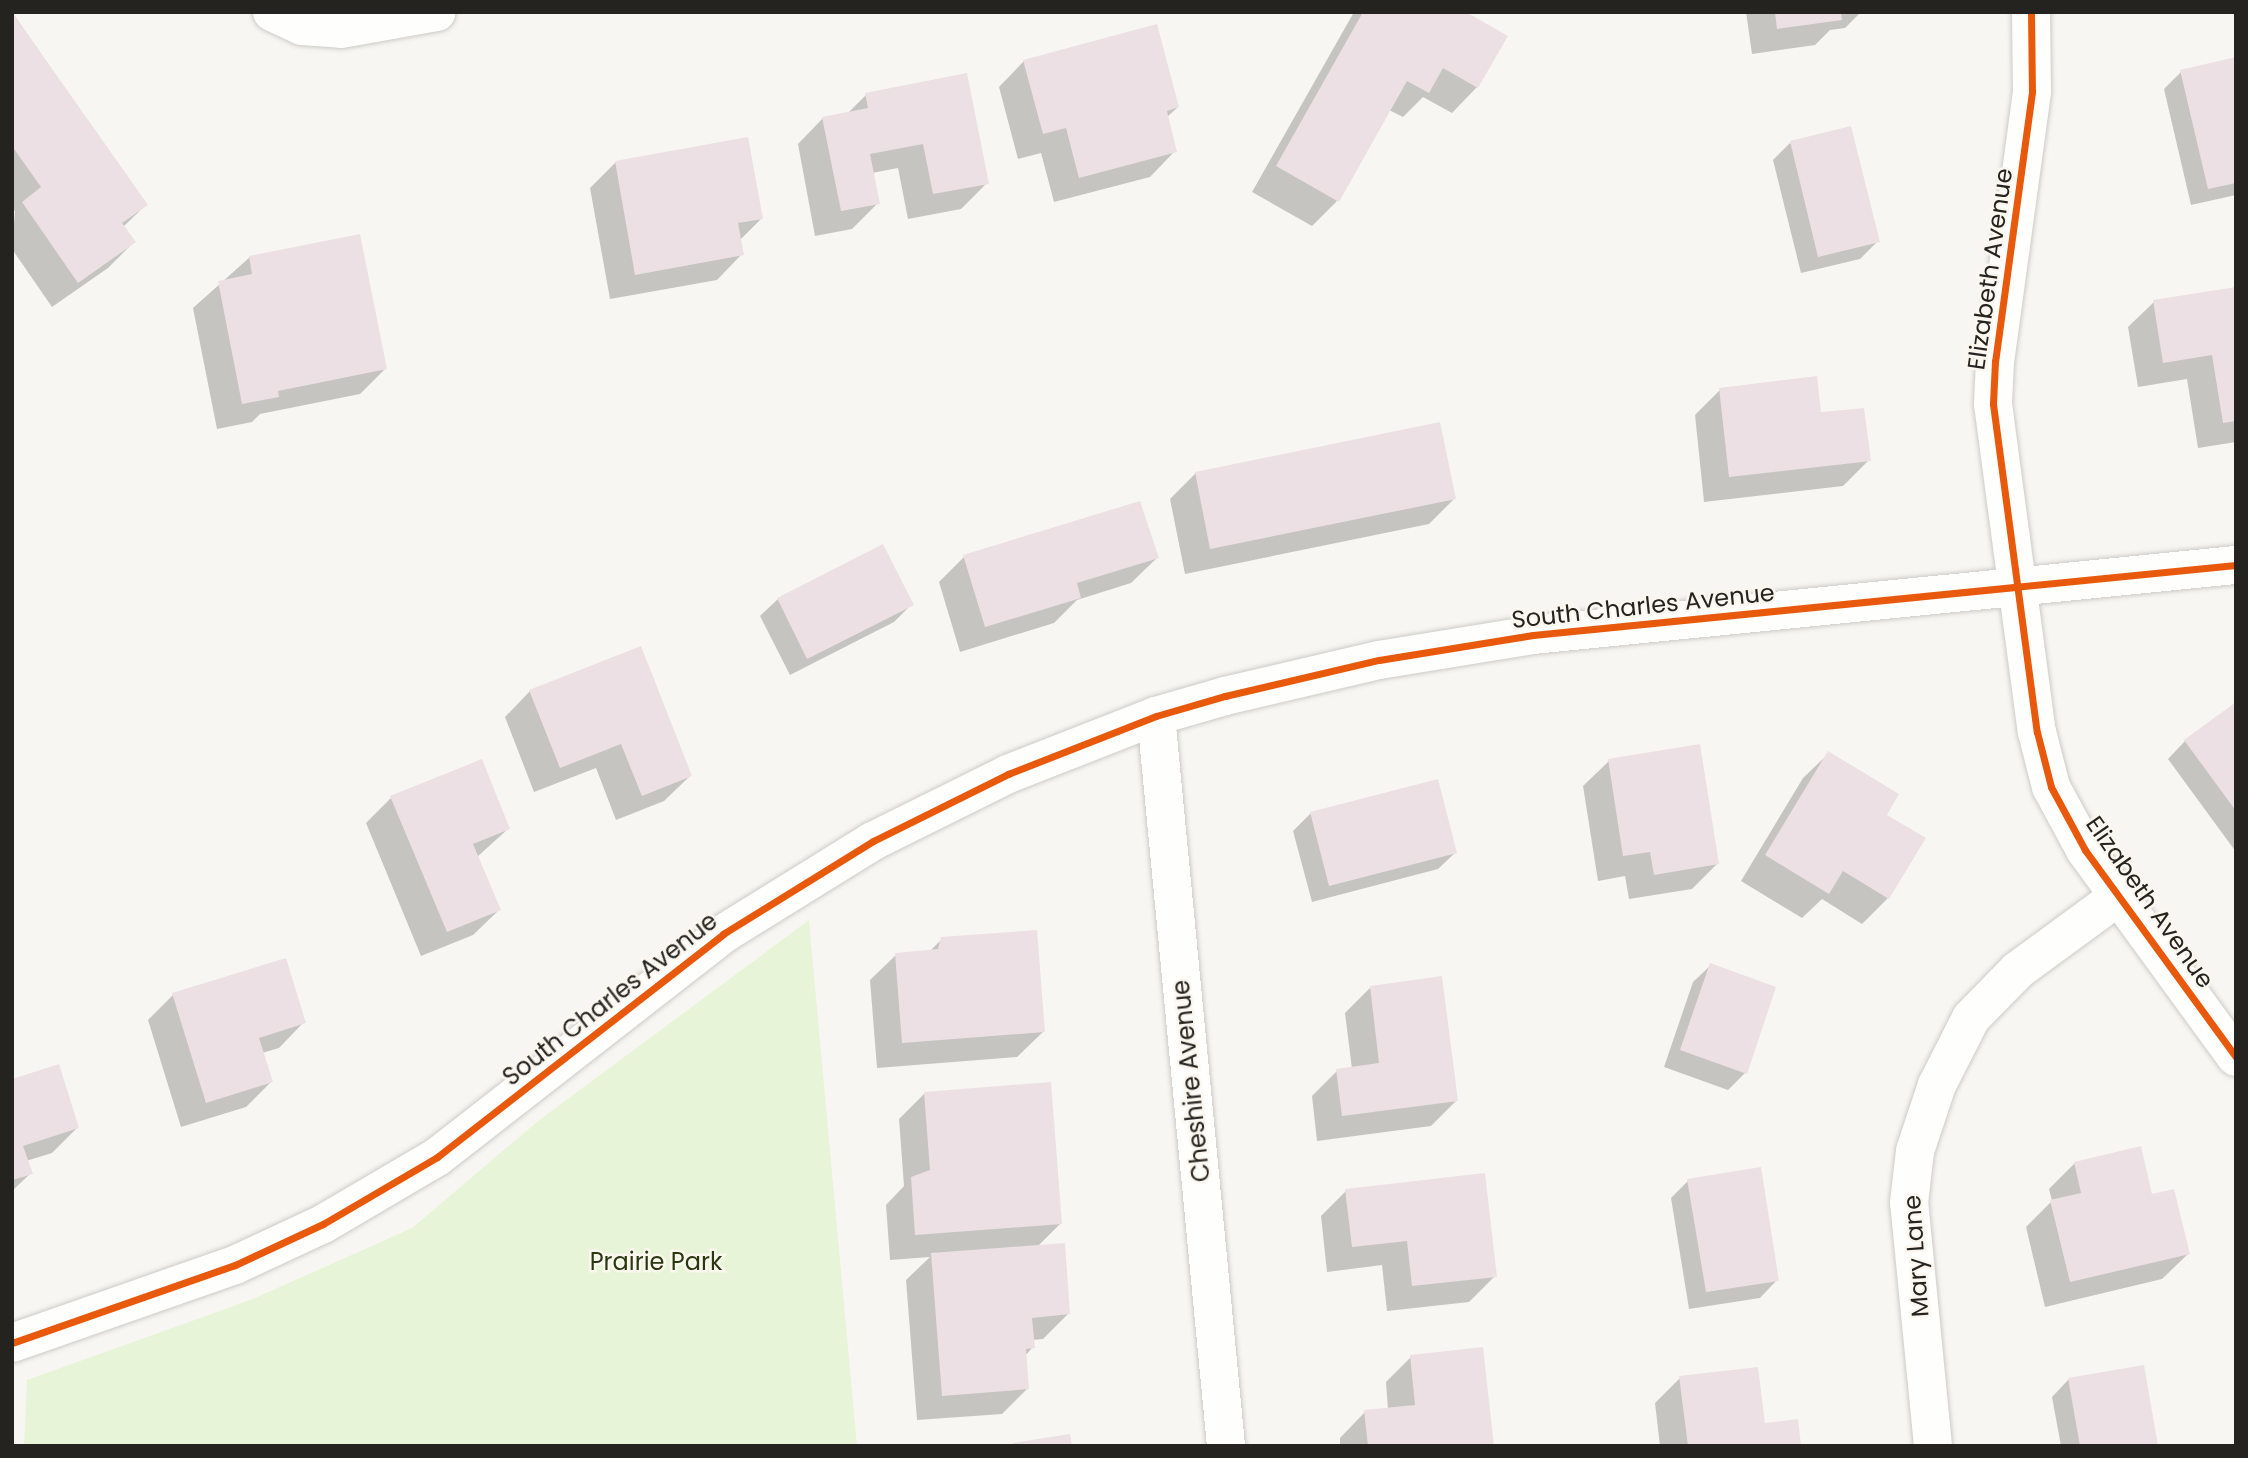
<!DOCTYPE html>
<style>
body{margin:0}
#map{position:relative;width:2248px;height:1458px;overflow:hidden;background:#f8f6f2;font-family:Poppins,sans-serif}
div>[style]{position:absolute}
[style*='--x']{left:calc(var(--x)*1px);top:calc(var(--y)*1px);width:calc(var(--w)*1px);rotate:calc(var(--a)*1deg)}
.green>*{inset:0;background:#e8f4d7}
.shadow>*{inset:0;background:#0003}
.building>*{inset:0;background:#ece0e4}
.roads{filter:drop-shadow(0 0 2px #cccbc7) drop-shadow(0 0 2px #cccbc7)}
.minor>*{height:38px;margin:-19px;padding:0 19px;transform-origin:19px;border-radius:19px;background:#fefefd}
.cycleway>*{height:7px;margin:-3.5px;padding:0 3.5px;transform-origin:3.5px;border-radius:3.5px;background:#e8590c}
span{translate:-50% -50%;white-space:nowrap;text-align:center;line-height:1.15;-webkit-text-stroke:5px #fbf7ef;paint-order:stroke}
.street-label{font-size:24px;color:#252320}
.park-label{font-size:24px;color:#283810}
.frame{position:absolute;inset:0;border:14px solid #252320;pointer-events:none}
</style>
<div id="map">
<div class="green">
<i style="clip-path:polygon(809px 920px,857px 1446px,24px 1446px,27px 1380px,253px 1299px,412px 1228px,538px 1121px)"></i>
</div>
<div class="shadow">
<i style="clip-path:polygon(12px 12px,146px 205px,123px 227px,134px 242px,108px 268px,52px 307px,12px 249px,15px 211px,12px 208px)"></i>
<i style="clip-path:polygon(1354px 12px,1463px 12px,1477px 87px,1452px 113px,1423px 97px,1403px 117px,1389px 110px,1337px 201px,1312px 226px,1252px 192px)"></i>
<i style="clip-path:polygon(1746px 12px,1861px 12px,1845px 28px,1830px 30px,1815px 45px,1752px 54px)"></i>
<i style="clip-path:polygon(2236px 59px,2236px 195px,2191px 205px,2164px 89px,2181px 72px)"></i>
<i style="clip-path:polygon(1024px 61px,1178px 107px,1166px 118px,1175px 151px,1150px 177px,1054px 202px,1041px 153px,1018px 159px,999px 87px)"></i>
<i style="clip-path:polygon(866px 95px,987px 183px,961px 209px,908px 219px,898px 168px,872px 173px,878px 203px,852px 229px,815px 236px,798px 144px,823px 118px,847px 114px)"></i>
<i style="clip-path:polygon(1790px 143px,1878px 241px,1860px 259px,1801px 273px,1773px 160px)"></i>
<i style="clip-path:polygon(616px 162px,762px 218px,740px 240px,742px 254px,717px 280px,610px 299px,590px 188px)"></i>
<i style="clip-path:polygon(250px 257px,385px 369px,360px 394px,260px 414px,252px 422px,217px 429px,193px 308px)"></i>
<i style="clip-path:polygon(2236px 289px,2236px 442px,2198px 448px,2187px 379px,2138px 387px,2128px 327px,2154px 302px)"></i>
<i style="clip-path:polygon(1720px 390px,1820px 414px,1869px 460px,1843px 486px,1704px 502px,1695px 415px)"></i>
<i style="clip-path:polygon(1196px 473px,1454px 499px,1429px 524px,1185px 574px,1170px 499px)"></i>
<i style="clip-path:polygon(882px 547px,912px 604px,894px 622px,790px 675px,760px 616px,778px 599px)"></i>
<i style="clip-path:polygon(964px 557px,1157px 558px,1131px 583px,1077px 600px,1054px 623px,960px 652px,939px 582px)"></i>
<i style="clip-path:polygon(530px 691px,690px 776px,664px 801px,616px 820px,596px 768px,534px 792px,505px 717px)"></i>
<i style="clip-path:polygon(2236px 705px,2236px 852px,2168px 759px,2185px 741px)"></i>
<i style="clip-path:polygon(1829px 753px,1885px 815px,1924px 839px,1888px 898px,1862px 924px,1822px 899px,1802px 918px,1741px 881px,1803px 778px)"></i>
<i style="clip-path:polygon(1609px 761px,1717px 864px,1692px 889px,1629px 899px,1625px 876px,1598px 881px,1583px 786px)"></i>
<i style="clip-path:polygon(391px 798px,508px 829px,477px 857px,499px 910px,473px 935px,421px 956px,366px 823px)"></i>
<i style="clip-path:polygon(1311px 813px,1456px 852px,1438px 869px,1312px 902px,1293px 831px)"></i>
<i style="clip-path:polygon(942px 939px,1043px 1032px,1017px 1057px,877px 1068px,870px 980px,896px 955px,929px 952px)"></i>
<i style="clip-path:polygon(1711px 965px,1745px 1073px,1728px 1090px,1664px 1067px,1693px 982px)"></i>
<i style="clip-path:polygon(1370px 988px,1456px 1101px,1431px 1126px,1317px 1141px,1312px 1096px,1337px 1071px,1352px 1069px,1345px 1013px)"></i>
<i style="clip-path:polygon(173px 995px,304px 1022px,279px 1048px,262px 1053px,271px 1082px,246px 1107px,181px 1127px,148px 1020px)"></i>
<i style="clip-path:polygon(12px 1080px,77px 1128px,52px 1153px,26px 1161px,31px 1173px,12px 1191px)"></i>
<i style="clip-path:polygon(925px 1093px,1060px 1224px,1037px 1247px,1068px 1314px,1043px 1339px,1032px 1340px,1033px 1347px,1025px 1356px,1027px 1389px,1002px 1414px,917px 1420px,906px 1280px,930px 1257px,890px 1260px,886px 1205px,904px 1186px,899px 1119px)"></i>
<i style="clip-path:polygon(2075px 1163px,2188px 1254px,2162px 1279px,2045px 1307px,2026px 1227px,2052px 1201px,2049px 1189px)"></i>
<i style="clip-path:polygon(1688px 1181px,1777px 1280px,1760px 1298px,1689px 1309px,1671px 1198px)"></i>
<i style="clip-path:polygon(1346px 1191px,1495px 1276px,1469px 1302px,1387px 1311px,1382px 1265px,1327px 1272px,1321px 1216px)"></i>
<i style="clip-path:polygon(1411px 1357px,1493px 1446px,1340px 1446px,1340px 1438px,1365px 1412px,1388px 1410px,1386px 1382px)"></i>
<i style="clip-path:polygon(1680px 1378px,1763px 1425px,1800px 1446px,1660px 1446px,1655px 1403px)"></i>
<i style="clip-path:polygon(2069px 1379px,2156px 1446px,2061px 1446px,2052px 1397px)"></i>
</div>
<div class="building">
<i style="clip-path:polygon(12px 12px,148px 205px,122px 223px,136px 242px,78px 283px,22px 202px,41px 187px,12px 146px)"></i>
<i style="clip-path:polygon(1363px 12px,1466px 12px,1508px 36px,1478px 88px,1443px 68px,1429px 93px,1407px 81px,1339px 202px,1276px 166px)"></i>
<i style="clip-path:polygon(1775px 12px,1841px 12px,1842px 20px,1777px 29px)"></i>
<i style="clip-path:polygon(1157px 24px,1179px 107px,1167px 111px,1177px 152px,1079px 178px,1066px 128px,1043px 134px,1023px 60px)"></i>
<i style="clip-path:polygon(2236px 57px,2236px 183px,2208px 189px,2180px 70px)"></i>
<i style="clip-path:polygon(967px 73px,989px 184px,933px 194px,923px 144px,870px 154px,880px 204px,841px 211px,822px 117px,868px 108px,865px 93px)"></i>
<i style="clip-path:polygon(1851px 126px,1880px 242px,1818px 257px,1790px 141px)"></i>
<i style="clip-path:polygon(748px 137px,763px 219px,738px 223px,744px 255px,635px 275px,615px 161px)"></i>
<i style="clip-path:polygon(360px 234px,387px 369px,278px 391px,279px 397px,242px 404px,218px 281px,252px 274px,249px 256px)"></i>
<i style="clip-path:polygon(2236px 287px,2236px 421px,2223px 423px,2212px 355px,2163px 363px,2153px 300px)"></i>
<i style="clip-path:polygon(1817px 376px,1821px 412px,1864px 408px,1871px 461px,1729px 477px,1719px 388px)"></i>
<i style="clip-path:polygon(1440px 422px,1456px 499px,1210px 549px,1195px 472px)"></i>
<i style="clip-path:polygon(1140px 501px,1159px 558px,1077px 583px,1081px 598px,985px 627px,963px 555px)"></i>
<i style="clip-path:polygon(883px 544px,914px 605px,807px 659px,777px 598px)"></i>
<i style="clip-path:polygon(641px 646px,692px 776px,642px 796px,621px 744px,560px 768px,529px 690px)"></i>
<i style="clip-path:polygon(2236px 702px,2236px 811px,2184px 740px)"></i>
<i style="clip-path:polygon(1700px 744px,1719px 864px,1654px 875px,1650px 852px,1623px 856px,1608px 759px)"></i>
<i style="clip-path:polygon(1828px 751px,1899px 794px,1887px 815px,1926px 838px,1889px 899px,1843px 871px,1829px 894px,1765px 855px)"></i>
<i style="clip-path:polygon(482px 759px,510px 829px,473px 844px,501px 910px,447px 932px,390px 796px)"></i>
<i style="clip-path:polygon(1438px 779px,1457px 853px,1329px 886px,1310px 812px)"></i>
<i style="clip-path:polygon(1037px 930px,1045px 1032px,902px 1043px,895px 953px,938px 949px,941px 937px)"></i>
<i style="clip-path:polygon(286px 958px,306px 1023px,259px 1038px,273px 1082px,206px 1103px,172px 993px)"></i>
<i style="clip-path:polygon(1710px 963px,1776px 987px,1747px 1074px,1680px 1050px)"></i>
<i style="clip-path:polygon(1442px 976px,1458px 1101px,1342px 1116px,1336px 1069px,1379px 1063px,1370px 986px)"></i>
<i style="clip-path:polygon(59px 1064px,79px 1128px,23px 1146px,33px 1174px,12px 1180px,12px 1079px)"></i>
<i style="clip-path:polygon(1051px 1082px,1062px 1224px,915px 1235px,911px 1177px,930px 1170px,924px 1092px)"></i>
<i style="clip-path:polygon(2141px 1146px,2152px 1194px,2174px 1189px,2190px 1254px,2070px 1282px,2050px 1200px,2081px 1193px,2074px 1162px)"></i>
<i style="clip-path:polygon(1761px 1167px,1779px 1281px,1706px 1292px,1687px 1179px)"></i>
<i style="clip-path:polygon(1485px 1173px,1497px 1277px,1412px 1286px,1407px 1241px,1352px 1247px,1345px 1189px)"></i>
<i style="clip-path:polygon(1065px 1243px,1070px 1314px,1032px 1318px,1035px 1348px,1026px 1349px,1029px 1389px,942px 1396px,931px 1253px)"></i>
<i style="clip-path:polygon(1483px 1347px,1494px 1446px,1368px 1446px,1364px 1410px,1415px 1405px,1410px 1355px)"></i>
<i style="clip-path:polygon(2144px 1365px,2158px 1446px,2080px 1446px,2068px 1378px)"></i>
<i style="clip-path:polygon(1758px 1367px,1765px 1423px,1798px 1419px,1801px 1446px,1688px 1446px,1679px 1376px)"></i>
<i style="clip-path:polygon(1070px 1434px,1072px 1446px,1013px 1446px,1013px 1443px)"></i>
</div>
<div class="roads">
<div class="minor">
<i style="--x:272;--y:12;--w:33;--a:25"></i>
<i style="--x:302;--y:26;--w:39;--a:4"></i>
<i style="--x:341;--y:29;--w:97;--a:-10"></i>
<i style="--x:2031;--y:12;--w:80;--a:89.3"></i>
<i style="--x:2032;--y:92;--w:272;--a:97.8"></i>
<i style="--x:1995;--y:361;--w:43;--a:92.7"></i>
<i style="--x:1993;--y:404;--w:331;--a:82.4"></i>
<i style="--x:2037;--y:732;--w:57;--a:75.7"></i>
<i style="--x:2051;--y:787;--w:72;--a:61.6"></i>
<i style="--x:2085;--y:850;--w:256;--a:53.9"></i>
<i style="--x:1156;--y:716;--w:733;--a:84.52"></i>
<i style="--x:12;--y:1343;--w:236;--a:-19.3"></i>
<i style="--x:235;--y:1265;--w:97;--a:-25"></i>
<i style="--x:323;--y:1224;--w:132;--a:-30.4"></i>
<i style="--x:437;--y:1157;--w:363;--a:-37.9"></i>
<i style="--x:723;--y:934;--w:176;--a:-31.8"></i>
<i style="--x:873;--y:841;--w:151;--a:-26.4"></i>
<i style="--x:1008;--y:774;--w:159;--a:-21.4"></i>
<i style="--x:1156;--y:716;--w:72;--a:-16.2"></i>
<i style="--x:1225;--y:696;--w:158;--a:-13.2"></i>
<i style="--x:1379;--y:660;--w:156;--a:-9.2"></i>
<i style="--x:1533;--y:635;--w:706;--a:-5.69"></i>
<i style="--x:1933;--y:1446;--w:244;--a:-95.6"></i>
<i style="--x:1909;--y:1203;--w:52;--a:-83.4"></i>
<i style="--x:1915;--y:1151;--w:70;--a:-71.6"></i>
<i style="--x:1937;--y:1085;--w:75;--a:-63.1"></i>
<i style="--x:1971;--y:1018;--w:67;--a:-45.6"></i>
<i style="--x:2018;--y:970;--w:125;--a:-36.2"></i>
</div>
</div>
<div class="cycleway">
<i style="--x:2031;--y:12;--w:80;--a:89.3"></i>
<i style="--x:2032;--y:92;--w:272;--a:97.8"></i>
<i style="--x:1995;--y:361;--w:43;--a:92.7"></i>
<i style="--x:1993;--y:404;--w:331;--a:82.4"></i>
<i style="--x:2037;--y:732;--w:57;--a:75.7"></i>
<i style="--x:2051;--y:787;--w:72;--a:61.6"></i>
<i style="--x:2085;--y:850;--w:256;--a:53.9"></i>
<i style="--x:12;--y:1343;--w:236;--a:-19.3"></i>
<i style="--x:235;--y:1265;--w:97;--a:-25"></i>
<i style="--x:323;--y:1224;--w:132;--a:-30.4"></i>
<i style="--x:437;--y:1157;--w:363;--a:-37.9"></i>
<i style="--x:723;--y:934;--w:176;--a:-31.8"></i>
<i style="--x:873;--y:841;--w:151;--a:-26.4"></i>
<i style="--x:1008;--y:774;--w:159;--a:-21.4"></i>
<i style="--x:1156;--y:716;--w:72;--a:-16.2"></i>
<i style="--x:1225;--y:696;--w:158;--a:-13.2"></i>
<i style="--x:1379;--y:660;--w:156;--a:-9.2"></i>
<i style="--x:1533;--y:635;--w:706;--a:-5.69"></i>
</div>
<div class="street-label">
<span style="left:1990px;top:269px;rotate:-82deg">Elizabeth Avenue</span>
<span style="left:1643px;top:606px;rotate:-6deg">South Charles Avenue</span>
<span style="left:2150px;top:902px;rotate:55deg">Elizabeth Avenue</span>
<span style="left:610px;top:999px;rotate:-38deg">South Charles Avenue</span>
<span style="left:1191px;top:1081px;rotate:-96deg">Cheshire Avenue</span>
<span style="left:1916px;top:1256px;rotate:-94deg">Mary Lane</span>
</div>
<div class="park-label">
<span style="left:656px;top:1262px">Prairie Park</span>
</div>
<div class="frame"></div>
</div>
